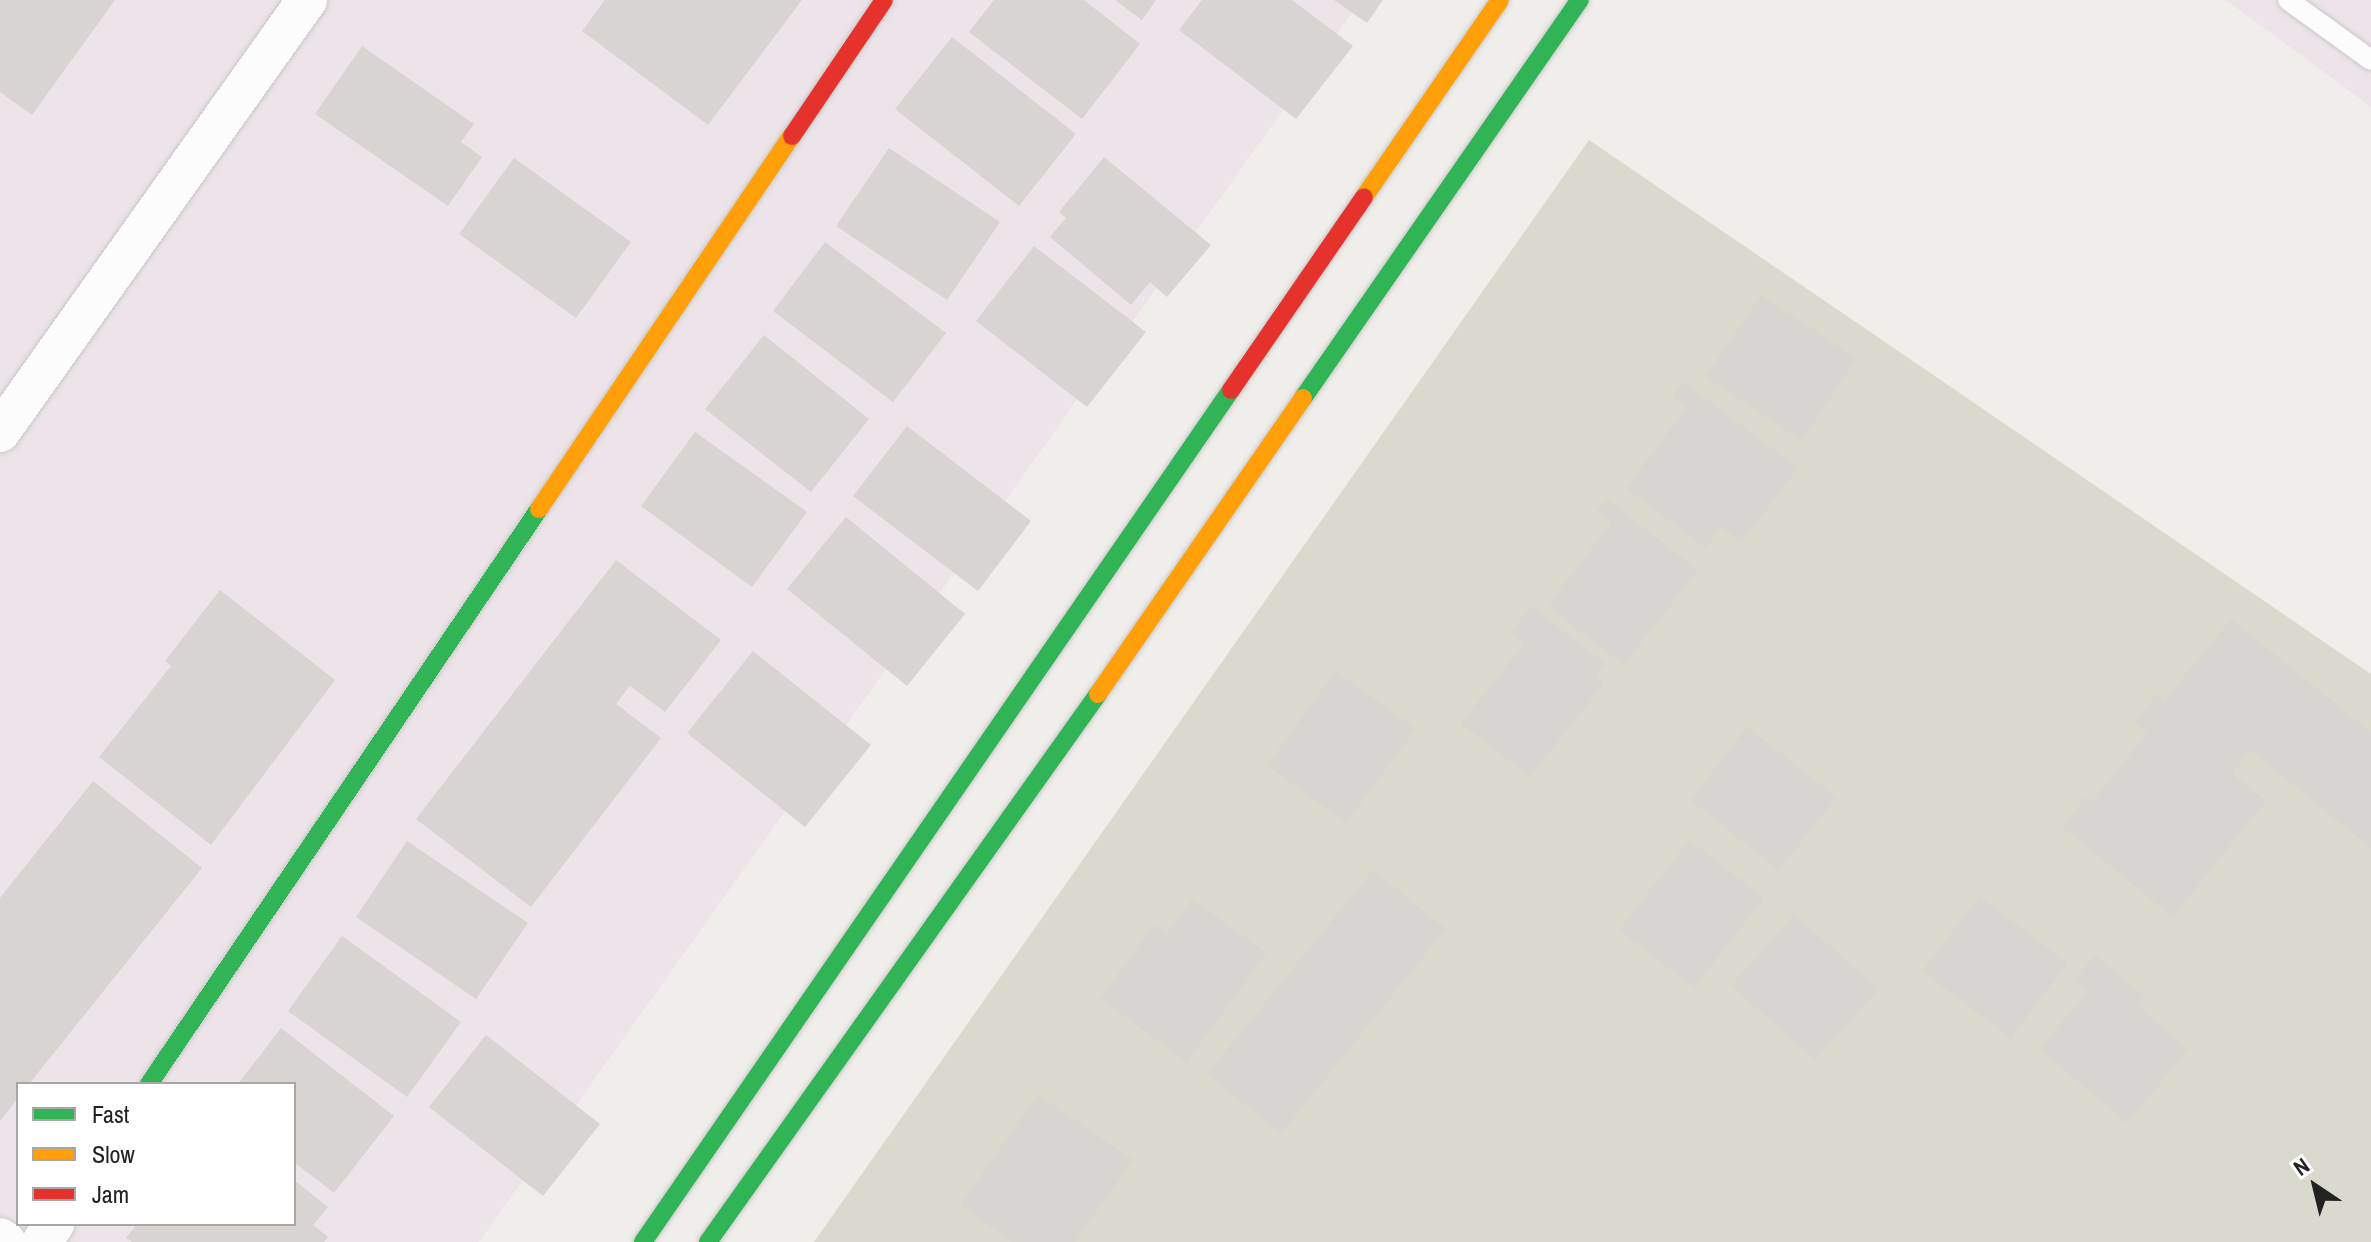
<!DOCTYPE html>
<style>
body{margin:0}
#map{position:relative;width:2371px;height:1242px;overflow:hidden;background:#f0eeeb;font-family:"Archivo Narrow",sans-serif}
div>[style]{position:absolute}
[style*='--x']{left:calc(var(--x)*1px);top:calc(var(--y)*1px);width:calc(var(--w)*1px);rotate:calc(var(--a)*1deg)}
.industrial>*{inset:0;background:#ede4e9}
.construction>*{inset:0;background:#d9d9cd}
.building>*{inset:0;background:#d7d4d2}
.roads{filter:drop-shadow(0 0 2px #c9c8c7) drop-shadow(0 0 2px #c9c8c7)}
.lane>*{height:20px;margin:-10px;padding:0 10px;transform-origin:10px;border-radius:10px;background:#fdfcfc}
.street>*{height:40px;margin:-20px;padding:0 20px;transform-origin:20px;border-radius:20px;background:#fdfcfc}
.fast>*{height:18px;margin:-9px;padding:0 9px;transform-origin:9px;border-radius:9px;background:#30b455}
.slow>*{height:18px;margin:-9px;padding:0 9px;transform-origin:9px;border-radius:9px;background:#ff9f0a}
.jam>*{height:18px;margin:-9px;padding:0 9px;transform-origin:9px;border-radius:9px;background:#e5322d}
span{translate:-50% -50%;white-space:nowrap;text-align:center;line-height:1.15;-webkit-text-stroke:8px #fff;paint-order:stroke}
.legend{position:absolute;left:16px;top:1082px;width:280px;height:144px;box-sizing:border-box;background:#fff;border:2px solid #a7a7a7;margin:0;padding:10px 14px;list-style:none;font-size:24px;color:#222}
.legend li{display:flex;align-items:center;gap:16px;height:40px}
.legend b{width:40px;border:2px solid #a7a7a7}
.north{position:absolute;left:2275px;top:1146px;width:80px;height:80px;-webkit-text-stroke:6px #fff;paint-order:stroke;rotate:325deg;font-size:22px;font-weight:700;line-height:32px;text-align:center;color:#222}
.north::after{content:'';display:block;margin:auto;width:28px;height:36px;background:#222;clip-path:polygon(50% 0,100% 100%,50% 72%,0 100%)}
</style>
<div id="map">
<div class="industrial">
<i style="clip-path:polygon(evenodd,0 0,1361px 0,479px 1242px,0 1242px,0 0,18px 1084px,294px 1084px,294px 1224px,18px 1224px,18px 1084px)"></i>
<i style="clip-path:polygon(2226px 0,2371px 0,2371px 107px)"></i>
</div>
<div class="construction">
<i style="clip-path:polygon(1589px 140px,2371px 674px,2371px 1242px,814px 1242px)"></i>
</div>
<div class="building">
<i style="clip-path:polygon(0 0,115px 0,32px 115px,0 92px)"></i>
<i style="clip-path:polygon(605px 0,802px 0,708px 125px,582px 31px)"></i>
<i style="clip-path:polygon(994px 0,1084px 0,1140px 44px,1082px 119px,969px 32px)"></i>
<i style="clip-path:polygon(1115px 0,1156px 0,1142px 20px)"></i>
<i style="clip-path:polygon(1202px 0,1292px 0,1353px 46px,1296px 119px,1179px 30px)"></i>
<i style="clip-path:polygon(1334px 0,1383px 0,1367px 23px)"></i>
<i style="clip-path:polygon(952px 37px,1076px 134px,1019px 206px,895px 109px)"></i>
<i style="clip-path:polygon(362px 46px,474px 124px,461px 142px,482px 157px,448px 206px,315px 114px)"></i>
<i style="clip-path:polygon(889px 148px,1000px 222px,947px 300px,836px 226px)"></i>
<i style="clip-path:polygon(1104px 157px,1211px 245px,1167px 297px,1150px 282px,1131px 305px,1050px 237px,1066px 218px,1059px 212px)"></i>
<i style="clip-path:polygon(514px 158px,631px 242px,576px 318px,459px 234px)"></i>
<i style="clip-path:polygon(825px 242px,946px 333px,893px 402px,773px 311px)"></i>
<i style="clip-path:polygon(1034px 246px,1146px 332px,1087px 407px,976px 321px)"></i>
<i style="clip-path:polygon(1761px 295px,1857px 359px,1802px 441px,1705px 377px)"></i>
<i style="clip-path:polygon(764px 335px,869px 419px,811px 492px,705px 409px)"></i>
<i style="clip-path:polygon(1683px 382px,1798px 468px,1742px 542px,1721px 527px,1706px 548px,1626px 488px,1686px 408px,1672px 397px)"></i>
<i style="clip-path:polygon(907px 426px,1031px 521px,978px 591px,853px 496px)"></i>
<i style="clip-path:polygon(695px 432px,807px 512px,752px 587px,641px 506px)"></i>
<i style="clip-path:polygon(1606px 498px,1698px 570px,1624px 665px,1547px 606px,1611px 523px,1597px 511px)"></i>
<i style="clip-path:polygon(846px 517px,965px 614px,907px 686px,787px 589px)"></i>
<i style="clip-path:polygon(616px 560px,721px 640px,665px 712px,630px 686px,616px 704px,661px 738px,531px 907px,416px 819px)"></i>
<i style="clip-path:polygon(220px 590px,335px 680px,211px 845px,99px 757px,171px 666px,165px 661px)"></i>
<i style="clip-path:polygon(1531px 606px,1606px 664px,1595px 677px,1604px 684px,1530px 777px,1461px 723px,1524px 644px,1510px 633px)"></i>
<i style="clip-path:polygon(2231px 619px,2371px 732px,2371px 848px,2250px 750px,2232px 774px,2266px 801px,2173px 917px,2062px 827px,2086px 797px,2092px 802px,2147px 733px,2134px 722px,2156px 695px,2164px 701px)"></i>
<i style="clip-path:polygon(753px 651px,871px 745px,805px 827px,687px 733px)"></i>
<i style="clip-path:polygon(1336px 671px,1416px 729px,1346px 823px,1267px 765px)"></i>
<i style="clip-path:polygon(1747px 727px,1837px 797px,1779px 870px,1690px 800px)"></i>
<i style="clip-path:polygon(93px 781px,202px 868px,29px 1084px,18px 1084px,18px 1098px,0 1121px,0 898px)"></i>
<i style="clip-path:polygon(1689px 840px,1764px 898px,1694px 988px,1619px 930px)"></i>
<i style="clip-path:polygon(407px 841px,528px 923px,476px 999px,356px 917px)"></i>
<i style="clip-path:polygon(1373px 870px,1446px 929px,1281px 1134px,1207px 1074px)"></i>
<i style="clip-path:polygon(1979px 896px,2068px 963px,2011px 1038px,1922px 971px)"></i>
<i style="clip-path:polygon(1192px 899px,1267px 953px,1187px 1062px,1100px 999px,1154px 924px,1167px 933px)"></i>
<i style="clip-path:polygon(1794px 914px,1879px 989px,1815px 1060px,1731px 986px)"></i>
<i style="clip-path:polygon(342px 936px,461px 1022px,407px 1097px,288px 1011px)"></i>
<i style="clip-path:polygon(2095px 955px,2145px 997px,2138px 1006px,2189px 1049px,2127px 1123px,2039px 1049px,2088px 991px,2074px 980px)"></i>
<i style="clip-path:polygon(281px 1028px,394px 1116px,334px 1193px,294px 1162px,294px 1084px,238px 1084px)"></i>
<i style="clip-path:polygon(486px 1035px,600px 1124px,543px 1196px,429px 1107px)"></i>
<i style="clip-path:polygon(1038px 1094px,1133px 1160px,1075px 1242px,1012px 1242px,960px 1205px)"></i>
<i style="clip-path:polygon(294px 1180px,328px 1207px,313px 1225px,328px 1237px,324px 1242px,132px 1242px,126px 1238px,137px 1224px,294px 1224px)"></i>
</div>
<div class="roads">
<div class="lane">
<i style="--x:2288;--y:0;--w:102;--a:35.9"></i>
</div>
<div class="street">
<i style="--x:0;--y:432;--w:530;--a:-54.6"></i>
<i style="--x:0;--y:1238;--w:7;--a:34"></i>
<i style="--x:42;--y:1242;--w:22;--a:-56"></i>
</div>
<div class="fast">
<i style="--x:1303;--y:398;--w:485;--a:-55.2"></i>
<i style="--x:149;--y:1084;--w:695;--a:-55.85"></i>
<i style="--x:643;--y:1242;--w:1035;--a:-55.39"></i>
<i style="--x:708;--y:1242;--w:673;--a:-54.56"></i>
</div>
<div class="slow">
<i style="--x:1364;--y:197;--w:239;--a:-55.4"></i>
<i style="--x:539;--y:509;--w:451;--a:-55.9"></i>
<i style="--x:1098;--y:694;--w:360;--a:-55.3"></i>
</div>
<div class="jam">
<i style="--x:792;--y:136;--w:164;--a:-55.9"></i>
<i style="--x:1231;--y:390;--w:234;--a:-55.4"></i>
</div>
</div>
<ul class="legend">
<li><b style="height:10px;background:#30b455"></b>Fast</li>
<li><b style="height:10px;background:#ff9f0a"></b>Slow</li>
<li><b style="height:10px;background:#e5322d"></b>Jam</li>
</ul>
<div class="north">N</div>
</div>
